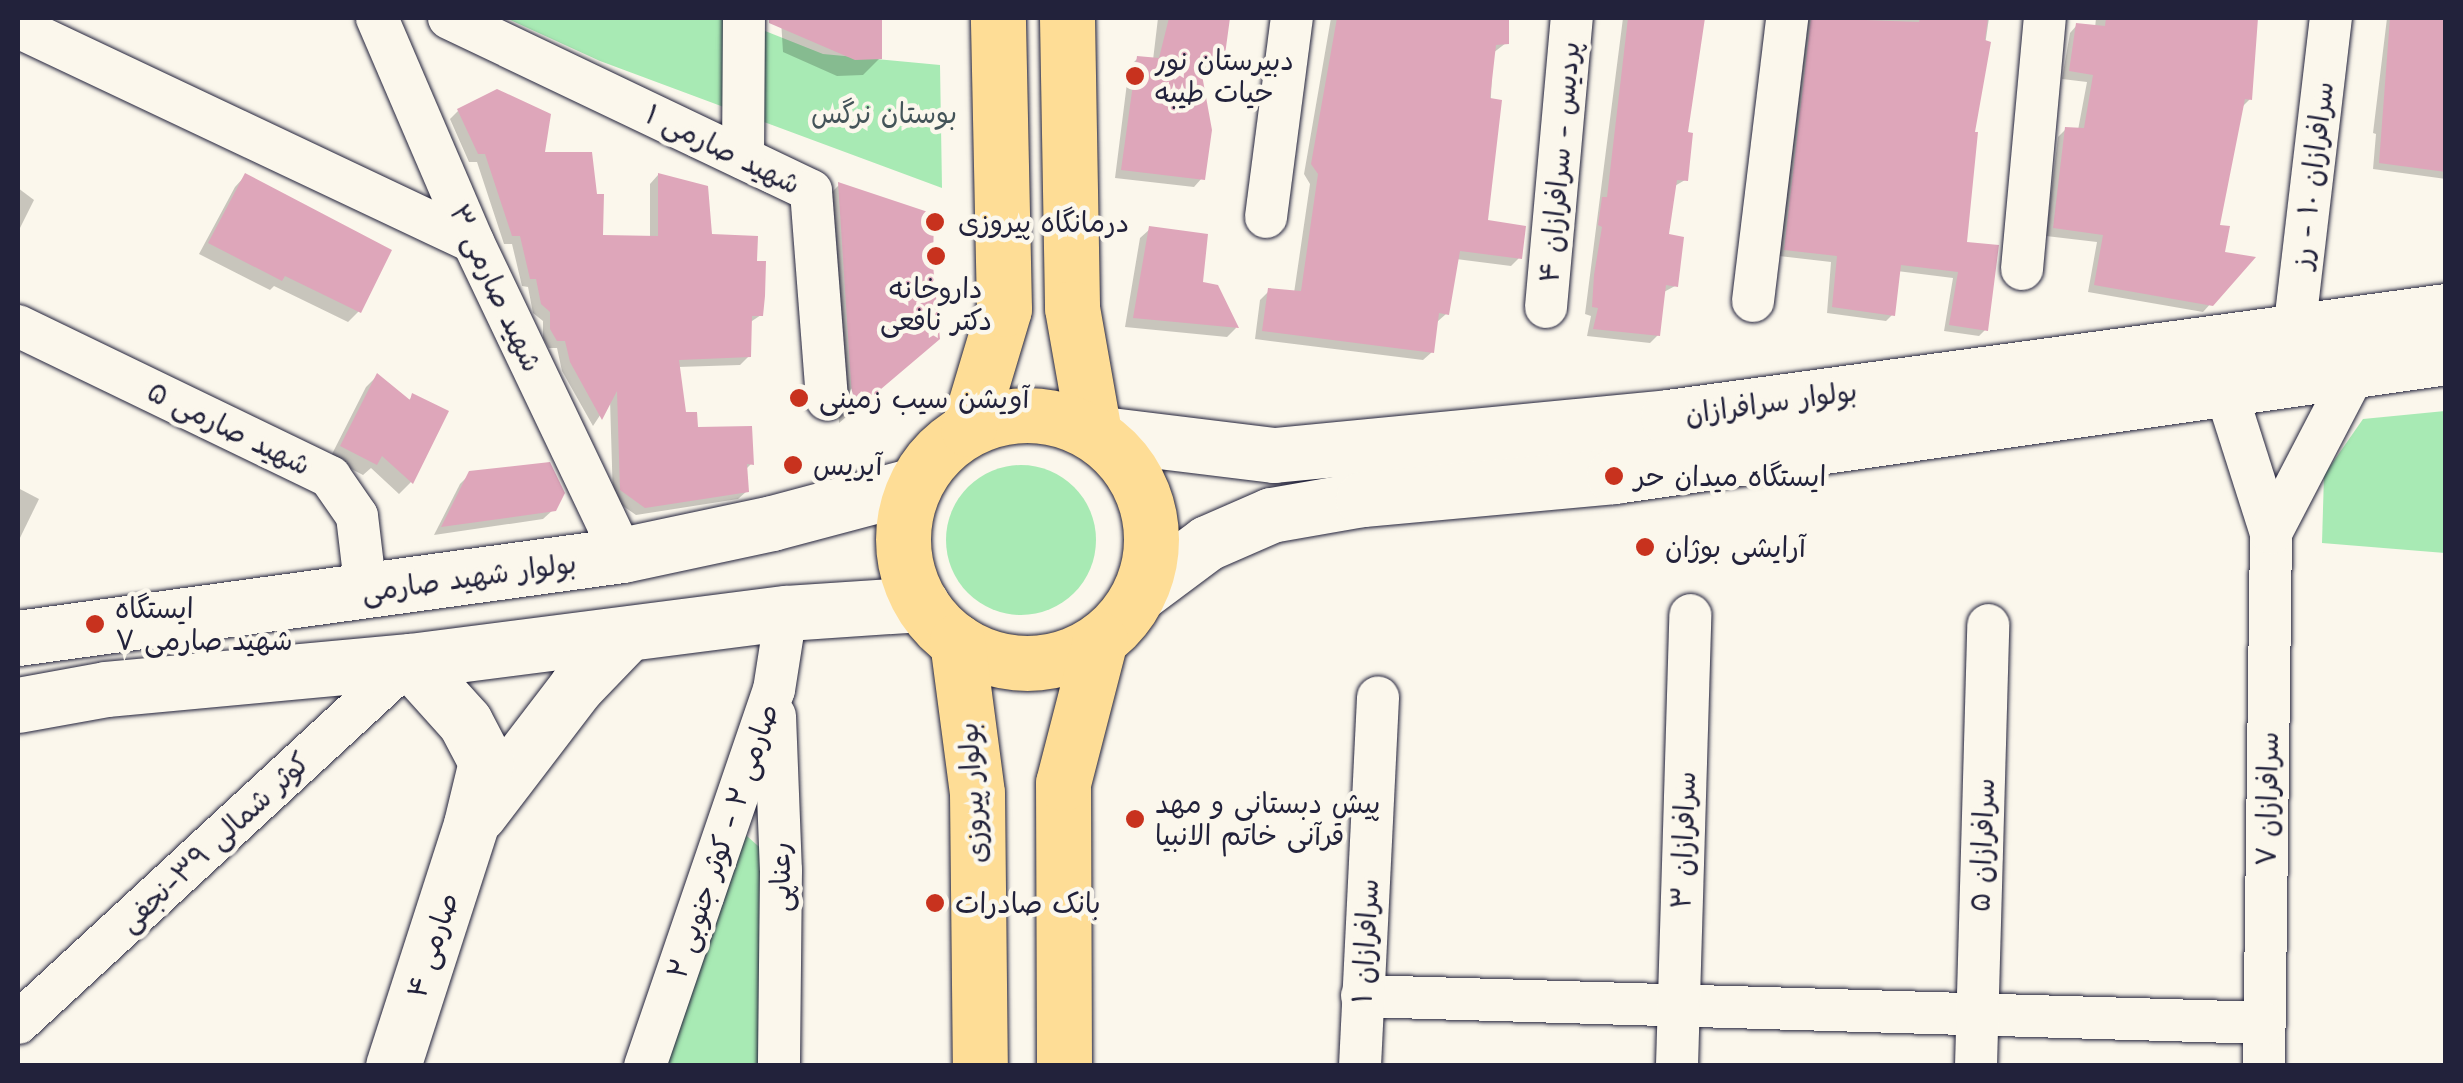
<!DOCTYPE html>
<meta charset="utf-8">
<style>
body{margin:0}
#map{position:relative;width:2463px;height:1083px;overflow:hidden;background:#fbf7ec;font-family:"Shantell Sans","Playpen Sans Arabic",sans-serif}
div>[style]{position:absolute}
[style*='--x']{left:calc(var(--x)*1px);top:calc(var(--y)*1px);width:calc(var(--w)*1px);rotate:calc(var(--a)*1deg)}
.green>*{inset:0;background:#a8eab4}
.round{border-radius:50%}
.shadow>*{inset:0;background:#0003}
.building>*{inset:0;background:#dea6ba}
.roads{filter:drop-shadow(0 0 2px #22223b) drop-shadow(0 0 2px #22223b)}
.street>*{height:42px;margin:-21px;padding:0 21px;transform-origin:21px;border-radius:21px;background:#fbf7ec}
.secondary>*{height:55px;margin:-27.5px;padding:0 27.5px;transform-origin:27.5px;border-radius:27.5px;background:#fbf7ec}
.primary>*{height:55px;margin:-27.5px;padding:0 27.5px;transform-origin:27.5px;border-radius:27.5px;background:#fedd96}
.primary>.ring{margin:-27.5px;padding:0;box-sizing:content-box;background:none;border:55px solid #fedd96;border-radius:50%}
.dots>*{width:28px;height:28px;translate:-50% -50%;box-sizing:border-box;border:5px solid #fbf7ec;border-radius:50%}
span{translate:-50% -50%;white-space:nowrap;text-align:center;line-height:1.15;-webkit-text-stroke:9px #fbf7ec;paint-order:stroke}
.poi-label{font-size:28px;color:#22223b}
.left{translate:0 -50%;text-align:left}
.park-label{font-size:28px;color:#445459}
.street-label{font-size:28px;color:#22223b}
.frame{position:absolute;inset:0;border:20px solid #22223b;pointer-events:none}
</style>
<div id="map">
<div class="green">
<i style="clip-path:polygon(506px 18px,732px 18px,823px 54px,940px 65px,942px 188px,600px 61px)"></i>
<i style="clip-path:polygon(2445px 411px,2445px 553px,2322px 543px,2324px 475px,2363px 419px)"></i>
<i class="round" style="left:946px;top:465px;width:150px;height:150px"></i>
<i style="clip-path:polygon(738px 828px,767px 854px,766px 1065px,661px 1066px)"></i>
</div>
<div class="shadow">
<i style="clip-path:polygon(776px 18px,878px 18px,880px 58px,863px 75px,837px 76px,783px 52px,781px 20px)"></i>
<i style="clip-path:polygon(1158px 18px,1226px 18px,1218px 64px,1209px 73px,1199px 72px,1202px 178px,1194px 187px,1115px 178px,1129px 67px,1138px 58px,1153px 60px)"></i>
<i style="clip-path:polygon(1331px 18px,1508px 18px,1506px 43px,1493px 53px,1485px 222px,1519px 258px,1511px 266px,1456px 259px,1446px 314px,1437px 322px,1432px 352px,1423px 360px,1255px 339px,1260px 300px,1269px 291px,1294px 293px,1310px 184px,1304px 174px)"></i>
<i style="clip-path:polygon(1623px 18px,1704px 18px,1685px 135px,1685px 180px,1673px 187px,1666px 237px,1675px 286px,1662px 293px,1658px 335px,1650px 343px,1587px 336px,1591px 316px,1585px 314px)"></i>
<i style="clip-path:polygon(1809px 18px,1989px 18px,1972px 134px,1964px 244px,1985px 330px,1979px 336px,1944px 331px,1953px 278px,1897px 271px,1893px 314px,1886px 321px,1827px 313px,1831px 262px,1779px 256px)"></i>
<i style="clip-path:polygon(2096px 18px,2255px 18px,2250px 99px,2242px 107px,2217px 227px,2222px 254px,2251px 259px,2203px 312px,2088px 292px,2097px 242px,2046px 236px,2058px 137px,2066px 129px,2078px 130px,2087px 82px,2062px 79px,2070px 33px,2077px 25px,2095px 28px)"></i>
<i style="clip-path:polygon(2387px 18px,2446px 18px,2446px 179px,2373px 169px,2376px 134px,2373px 133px)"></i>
<i style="clip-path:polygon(458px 111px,542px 154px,600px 237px,650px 238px,650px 184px,658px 175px,710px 237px,761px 315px,749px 323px,749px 356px,740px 365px,678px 367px,683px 415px,695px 429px,751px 464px,745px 470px,747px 491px,738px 499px,636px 515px,613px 499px,610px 400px,593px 426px,562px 371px,557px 348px,549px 348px,543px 338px,543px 321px,533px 313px,528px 287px,522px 286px,512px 244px,504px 244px,477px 162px,469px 162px,450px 119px)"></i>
<i style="clip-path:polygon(245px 176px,359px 311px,348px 322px,274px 286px,270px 290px,199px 254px,235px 187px)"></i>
<i style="clip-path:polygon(839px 185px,931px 265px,926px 350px,839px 423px,828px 196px)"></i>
<i style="clip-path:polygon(18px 188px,34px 200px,18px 232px)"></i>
<i style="clip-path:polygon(1150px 229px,1201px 284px,1216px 288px,1236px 328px,1227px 337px,1125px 327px,1140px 238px)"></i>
<i style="clip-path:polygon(377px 376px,408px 401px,413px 396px,446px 412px,411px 482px,399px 494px,371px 468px,363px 475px,330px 458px,366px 387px)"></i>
<i style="clip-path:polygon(470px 474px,554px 509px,543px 519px,434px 535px,460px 484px)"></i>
<i style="clip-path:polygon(18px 488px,39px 499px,18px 542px)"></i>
</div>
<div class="building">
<i style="clip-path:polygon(769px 18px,882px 18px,882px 59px,855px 60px,769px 23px)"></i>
<i style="clip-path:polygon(1169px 18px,1230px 18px,1224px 62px,1200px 64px,1212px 130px,1205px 180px,1121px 170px,1137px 56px,1159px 58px)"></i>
<i style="clip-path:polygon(1337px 18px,1509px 18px,1509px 44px,1496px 45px,1490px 98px,1502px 100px,1488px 220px,1526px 226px,1522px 259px,1460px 251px,1449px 315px,1439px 313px,1434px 353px,1262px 331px,1268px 288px,1301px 291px,1318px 174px,1311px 164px)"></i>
<i style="clip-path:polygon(1628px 18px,1705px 18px,1688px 132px,1693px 133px,1688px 181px,1677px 180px,1669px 234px,1684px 237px,1678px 287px,1666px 285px,1660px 336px,1593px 329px,1598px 308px,1592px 307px,1594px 275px,1602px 227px,1598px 225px,1602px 197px,1607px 197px)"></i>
<i style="clip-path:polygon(1811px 18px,1919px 22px,1920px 18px,1988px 18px,1985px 40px,1991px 42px,1975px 132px,1978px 132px,1967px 242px,1999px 245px,1988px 331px,1949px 325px,1958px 272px,1901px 265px,1895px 316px,1832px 307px,1837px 256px,1784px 250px)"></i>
<i style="clip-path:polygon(2106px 18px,2258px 18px,2252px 100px,2245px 99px,2220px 225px,2230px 226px,2225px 252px,2256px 257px,2213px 306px,2094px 285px,2103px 235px,2053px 228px,2065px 127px,2084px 128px,2093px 75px,2069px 71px,2076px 23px,2105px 26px)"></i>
<i style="clip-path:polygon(2390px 18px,2446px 18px,2446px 172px,2379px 163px)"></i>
<i style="clip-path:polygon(497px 89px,551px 114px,545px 152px,592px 152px,597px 194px,604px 194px,603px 235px,658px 236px,658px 173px,708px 186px,712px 234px,758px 236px,757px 261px,766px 261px,765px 296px,763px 316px,752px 316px,751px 357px,679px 360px,686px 412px,697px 412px,698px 427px,752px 426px,754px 465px,747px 464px,749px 492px,645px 508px,620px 490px,617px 391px,602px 420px,570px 362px,565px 341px,557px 341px,550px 329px,550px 312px,541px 304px,536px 279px,530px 279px,520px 236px,512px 236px,485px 154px,478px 154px,457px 109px)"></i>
<i style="clip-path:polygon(245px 173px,392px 250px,361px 313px,285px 276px,282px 281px,208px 243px)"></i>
<i style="clip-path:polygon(838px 182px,934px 214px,933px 265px,940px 339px,848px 417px,852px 397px)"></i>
<i style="clip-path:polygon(1149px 226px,1208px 234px,1203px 282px,1218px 285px,1239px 328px,1133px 318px)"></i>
<i style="clip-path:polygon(377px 373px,410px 400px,412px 393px,449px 411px,413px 484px,382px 456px,377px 465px,340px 446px)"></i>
<i style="clip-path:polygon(550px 462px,565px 493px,556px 511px,441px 527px,469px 471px)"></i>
</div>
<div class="roads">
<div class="street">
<i style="--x:377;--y:18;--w:244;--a:66.8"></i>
<i style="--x:473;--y:242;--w:347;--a:64.5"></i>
<i style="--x:449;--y:18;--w:401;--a:25.5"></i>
<i style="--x:811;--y:191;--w:209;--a:85.6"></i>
<i style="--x:18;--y:27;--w:503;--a:25.29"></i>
<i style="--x:743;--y:158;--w:140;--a:-89.6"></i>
<i style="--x:1266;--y:217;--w:201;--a:-82.6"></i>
<i style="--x:2022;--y:269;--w:252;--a:-84.8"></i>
<i style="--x:1753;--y:301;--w:285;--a:-83.1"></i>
<i style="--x:1546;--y:307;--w:290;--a:-84.9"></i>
<i style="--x:18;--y:326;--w:347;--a:25.8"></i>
<i style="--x:330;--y:477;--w:47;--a:55.3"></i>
<i style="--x:357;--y:516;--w:77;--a:83.2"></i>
<i style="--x:2294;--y:332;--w:316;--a:-83.3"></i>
<i style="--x:2225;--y:389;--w:151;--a:72.3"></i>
<i style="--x:2271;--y:533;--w:533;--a:90.75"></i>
<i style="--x:2271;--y:533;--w:184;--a:-62.5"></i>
<i style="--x:775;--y:716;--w:154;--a:87.8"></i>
<i style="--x:781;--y:870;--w:196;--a:90.6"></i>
<i style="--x:1362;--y:996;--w:902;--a:1.71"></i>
<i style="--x:18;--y:1023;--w:534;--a:-42.72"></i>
<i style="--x:645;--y:1066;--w:398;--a:-71.1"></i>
<i style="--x:774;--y:690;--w:78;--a:-81.1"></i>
<i style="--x:1360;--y:1066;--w:369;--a:-87.2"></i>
<i style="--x:1677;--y:1066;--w:451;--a:-88.3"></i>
<i style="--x:1976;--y:1066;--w:441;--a:-88.4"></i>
</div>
<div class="secondary">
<i style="--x:1094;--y:433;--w:181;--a:7"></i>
<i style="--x:1274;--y:455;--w:396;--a:-5.5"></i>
<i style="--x:1668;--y:417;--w:785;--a:-7.76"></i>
<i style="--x:1140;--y:593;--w:84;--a:-36.7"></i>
<i style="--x:1207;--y:543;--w:70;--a:-23.6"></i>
<i style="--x:1271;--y:515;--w:93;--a:-9.9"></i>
<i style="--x:1363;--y:499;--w:252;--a:-5.2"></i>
<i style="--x:1614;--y:476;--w:840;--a:-8.14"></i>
<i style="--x:18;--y:638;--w:610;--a:-7.82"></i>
<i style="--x:622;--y:555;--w:153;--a:-12"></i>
<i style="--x:772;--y:523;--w:148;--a:-14.9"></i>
<i style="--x:18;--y:705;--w:89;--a:-10.3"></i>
<i style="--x:106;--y:689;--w:305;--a:-5.3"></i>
<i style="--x:410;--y:661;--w:379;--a:-7.3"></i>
<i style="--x:786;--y:613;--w:136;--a:-3.8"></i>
<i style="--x:479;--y:814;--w:160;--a:-52.6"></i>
<i style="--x:576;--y:687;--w:74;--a:-46.1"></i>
<i style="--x:393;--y:1066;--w:254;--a:-72.1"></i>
<i style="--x:471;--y:824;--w:64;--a:-76.4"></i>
<i style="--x:486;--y:762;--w:45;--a:-117.7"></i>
<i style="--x:465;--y:722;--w:82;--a:-132"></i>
</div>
<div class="primary">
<i style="--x:1067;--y:18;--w:290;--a:89"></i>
<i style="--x:1072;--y:308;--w:127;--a:80"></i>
<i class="ring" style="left:903px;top:415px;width:193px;height:193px"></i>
<i style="--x:968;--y:429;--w:125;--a:-73.3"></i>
<i style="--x:1004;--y:309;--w:291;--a:-91.2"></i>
<i style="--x:957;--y:641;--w:153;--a:82.5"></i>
<i style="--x:977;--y:793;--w:273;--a:89.4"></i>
<i style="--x:1064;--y:1066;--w:283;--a:-90.2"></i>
<i style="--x:1063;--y:783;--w:148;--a:-75.5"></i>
</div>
</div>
<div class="dots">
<i style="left:1135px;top:76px;background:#c8321e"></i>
<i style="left:935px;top:222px;background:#c8321e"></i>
<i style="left:936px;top:256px;background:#c8321e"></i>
<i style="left:799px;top:398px;background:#c8321e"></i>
<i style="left:793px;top:465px;background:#c8321e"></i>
<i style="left:1614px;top:476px;background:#c8321e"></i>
<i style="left:1645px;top:547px;background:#c8321e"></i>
<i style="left:95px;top:624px;background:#c8321e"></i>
<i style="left:1135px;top:819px;background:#c8321e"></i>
<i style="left:935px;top:903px;background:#c8321e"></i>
</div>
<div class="poi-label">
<span class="left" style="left:1155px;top:76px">دبیرستان نور<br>حیات طیبه</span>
<span class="left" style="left:958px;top:222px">درمانگاه پیروزی</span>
<span style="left:936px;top:304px">داروخانه<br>دکتر نافعی</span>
<span class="left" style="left:819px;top:398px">آویشن سیب زمینی</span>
<span class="left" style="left:813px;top:465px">آیریس</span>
<span class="left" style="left:1634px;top:476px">ایستگاه میدان حر</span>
<span class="left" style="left:1665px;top:547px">آرایشی بوژان</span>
<span class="left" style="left:115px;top:624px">ایستگاه<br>شهید صارمی ۷</span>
<span class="left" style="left:1155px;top:819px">پیش دبستانی و مهد<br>قرآنی خاتم الانبیا</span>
<span class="left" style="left:955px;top:903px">بانک صادرات</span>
</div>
<div class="park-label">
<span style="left:884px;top:113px">بوستان نرگس</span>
</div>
<div class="street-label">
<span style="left:723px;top:149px;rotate:26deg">شهید صارمی ۱</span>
<span style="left:1559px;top:162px;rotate:-85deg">پردیس - سرافرازان ۴</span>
<span style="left:2312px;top:175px;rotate:-83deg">سرافرازان ۱۰ - رز</span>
<span style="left:496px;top:288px;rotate:65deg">شهید صارمی ۳</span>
<span style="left:1771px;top:402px;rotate:-8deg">بولوار سرافرازان</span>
<span style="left:229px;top:428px;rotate:26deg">شهید صارمی ۵</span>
<span style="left:469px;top:577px;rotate:-8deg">بولوار شهید صارمی</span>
<span style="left:972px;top:793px;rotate:-94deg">بولوار پیروزی</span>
<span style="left:2267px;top:799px;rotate:-89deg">سرافرازان ۷</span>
<span style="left:1683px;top:840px;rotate:-88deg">سرافرازان ۳</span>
<span style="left:722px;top:841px;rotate:-71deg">صارمی ۲ - کوثر جنوبی ۲</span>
<span style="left:214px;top:842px;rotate:-43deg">کوثر شمالی ۳۹-نجفی</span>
<span style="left:1982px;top:845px;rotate:-88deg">سرافرازان ۵</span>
<span style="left:780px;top:877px;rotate:-91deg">رعناپی</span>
<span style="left:1365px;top:941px;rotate:-87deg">سرافرازان ۱</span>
<span style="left:432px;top:945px;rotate:-72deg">صارمی ۴</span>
</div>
<div class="frame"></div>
</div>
